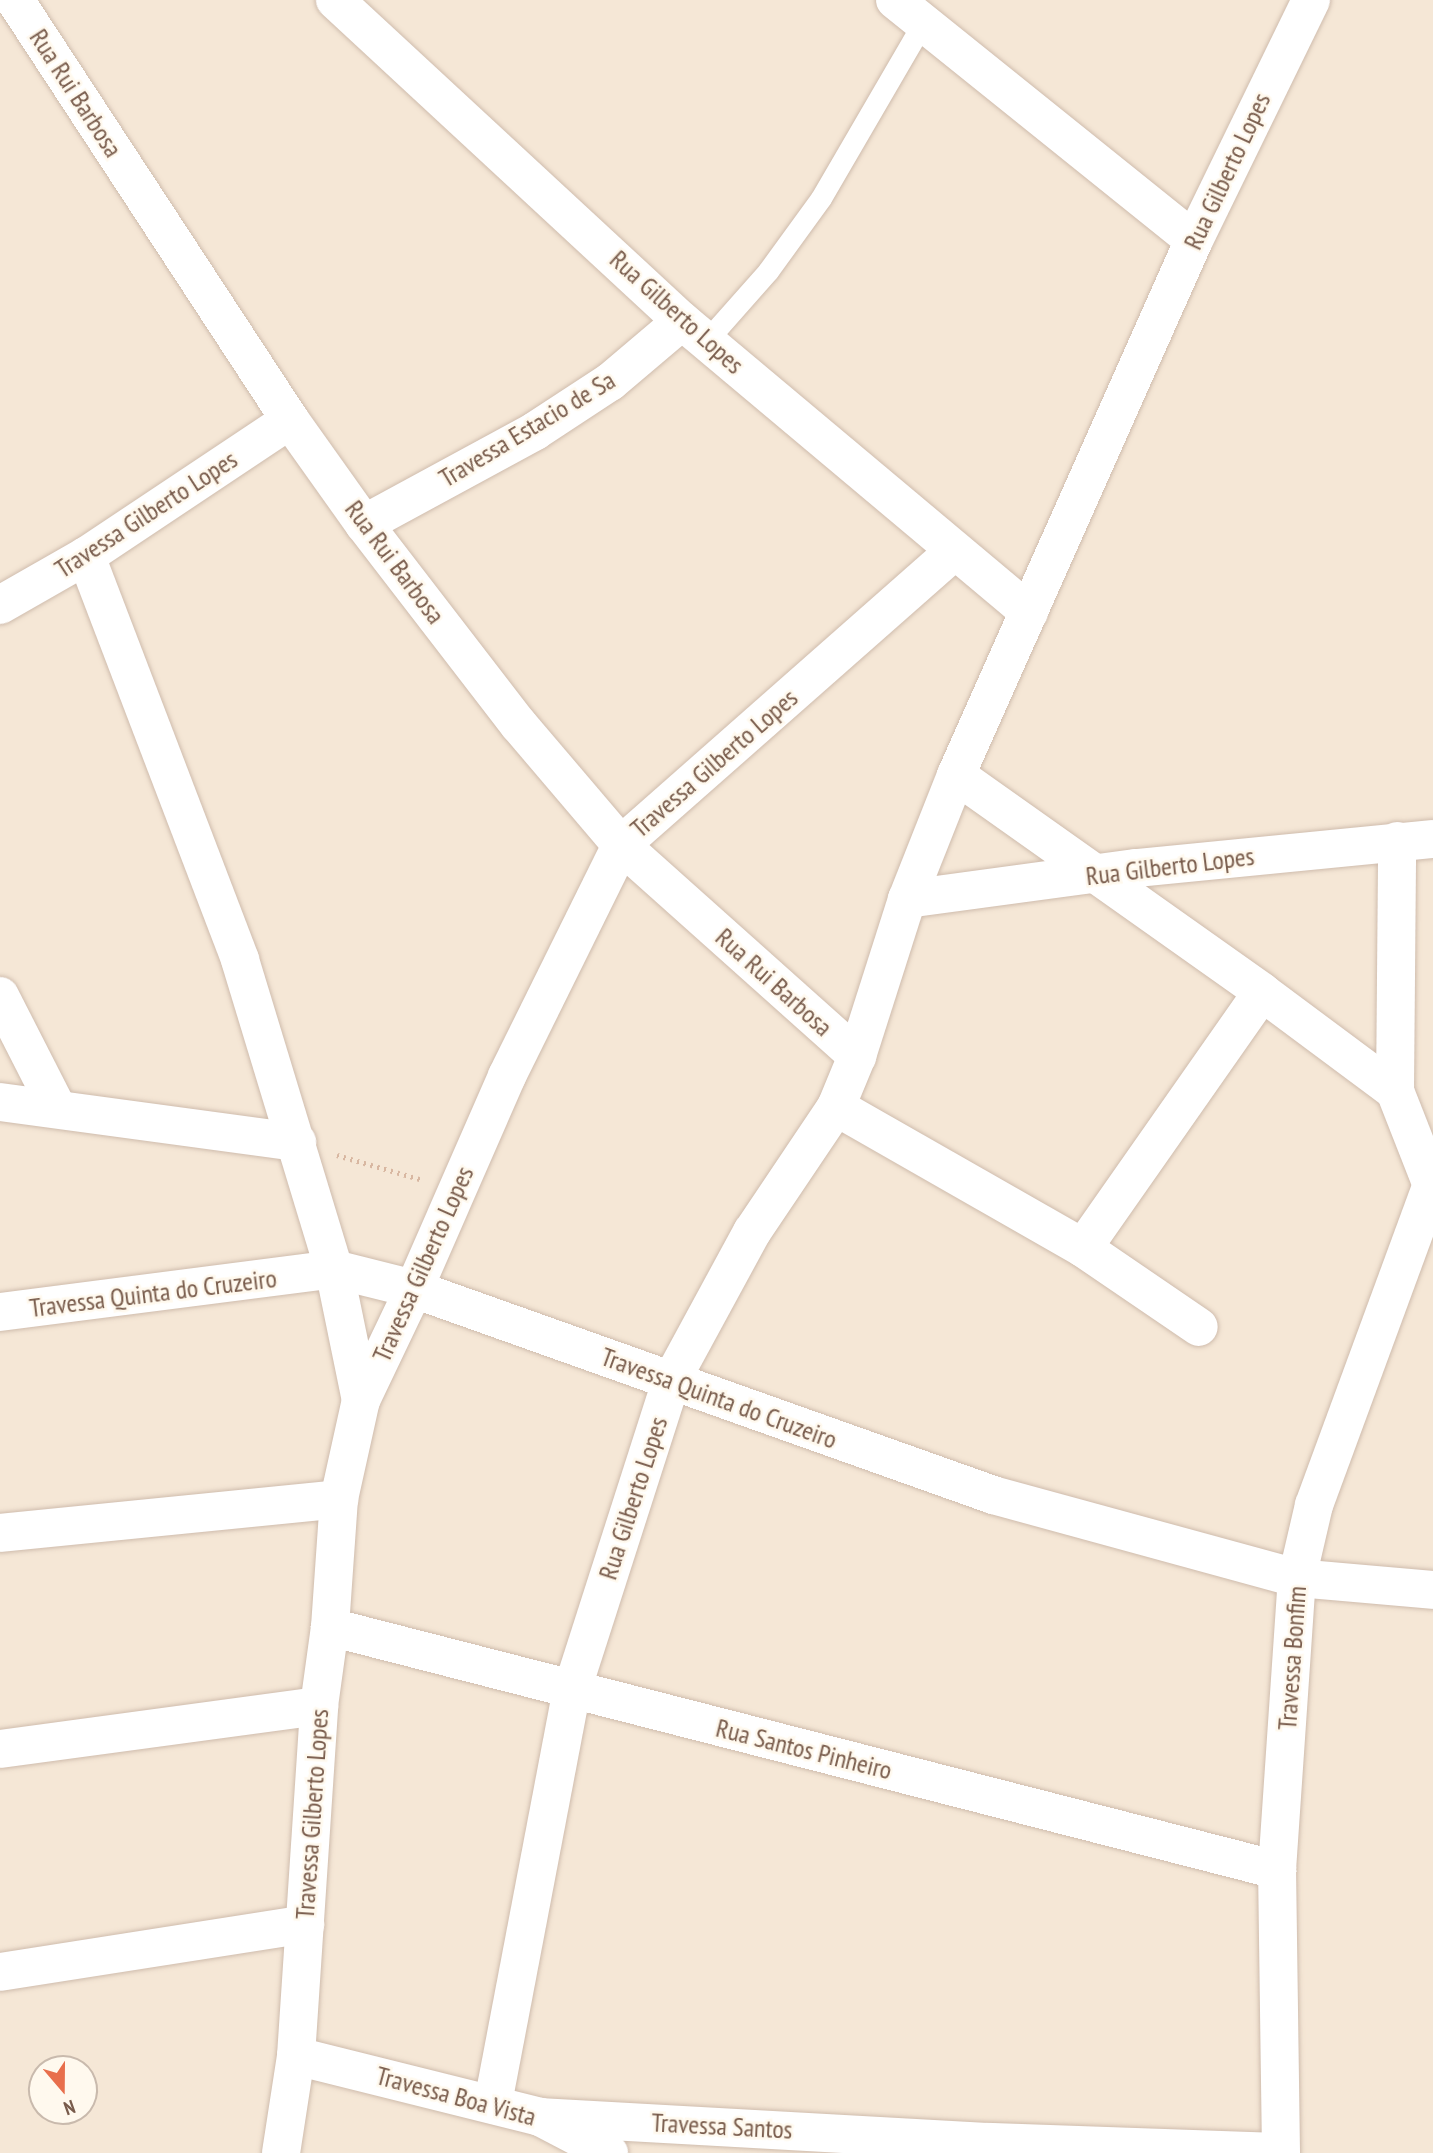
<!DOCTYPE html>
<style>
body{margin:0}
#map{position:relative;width:1433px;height:2153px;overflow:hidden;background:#fdf5e8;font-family:"PT Sans Narrow",sans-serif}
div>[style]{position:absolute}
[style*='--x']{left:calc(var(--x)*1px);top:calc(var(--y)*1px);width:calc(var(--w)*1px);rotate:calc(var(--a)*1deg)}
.residential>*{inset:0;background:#f5e7d6}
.path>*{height:4.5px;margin-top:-2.25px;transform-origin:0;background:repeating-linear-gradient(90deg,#d8b7a1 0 2px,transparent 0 7px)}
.roads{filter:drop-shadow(0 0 2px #cfbcad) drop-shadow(0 0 2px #cfbcad)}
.lane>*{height:21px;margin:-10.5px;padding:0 10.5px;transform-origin:10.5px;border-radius:10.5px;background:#fff}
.street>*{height:38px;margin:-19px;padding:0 19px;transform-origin:19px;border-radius:19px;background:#fff}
span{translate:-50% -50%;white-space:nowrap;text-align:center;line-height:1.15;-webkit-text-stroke:5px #fff9ee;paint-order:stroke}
.street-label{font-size:26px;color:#785b4b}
.north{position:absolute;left:28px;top:2055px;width:70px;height:70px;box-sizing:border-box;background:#fff9ee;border:2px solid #c9baad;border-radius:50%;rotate:160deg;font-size:19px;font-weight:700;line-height:28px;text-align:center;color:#785b4b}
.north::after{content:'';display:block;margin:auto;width:24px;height:32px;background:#e86f4c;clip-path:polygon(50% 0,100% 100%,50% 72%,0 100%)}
</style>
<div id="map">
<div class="residential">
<i style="clip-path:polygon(evenodd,0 0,1433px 0,1433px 2153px,0 2153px,0 0,42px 2069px,84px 2069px,84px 2111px,42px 2111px,42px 2069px)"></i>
</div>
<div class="path">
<i style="--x:337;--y:1155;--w:90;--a:16.2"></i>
</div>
<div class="roads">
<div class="lane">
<i style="--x:707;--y:340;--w:92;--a:-48.5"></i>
<i style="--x:768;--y:271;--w:90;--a:-54"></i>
<i style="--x:821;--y:198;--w:203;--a:-59.8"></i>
</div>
<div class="street">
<i style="--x:15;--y:0;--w:502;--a:56.78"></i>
<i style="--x:290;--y:420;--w:128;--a:54.6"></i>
<i style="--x:364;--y:524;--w:254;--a:52.4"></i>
<i style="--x:519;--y:725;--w:157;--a:49.6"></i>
<i style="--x:621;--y:845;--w:317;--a:41.8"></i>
<i style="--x:335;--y:0;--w:473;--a:42.8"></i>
<i style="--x:682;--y:321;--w:453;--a:40"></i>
<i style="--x:895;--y:0;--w:383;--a:38.8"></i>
<i style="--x:364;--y:524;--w:195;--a:-28.5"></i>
<i style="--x:535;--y:431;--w:90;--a:-33.2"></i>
<i style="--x:610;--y:382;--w:94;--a:-40.3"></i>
<i style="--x:86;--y:556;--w:432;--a:69.1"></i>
<i style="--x:240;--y:960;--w:323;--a:73.1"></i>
<i style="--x:334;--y:1269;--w:134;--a:78.4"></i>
<i style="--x:0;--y:605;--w:99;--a:-29.7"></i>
<i style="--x:86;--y:556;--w:245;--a:-33.7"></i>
<i style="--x:956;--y:775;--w:375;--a:35.3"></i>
<i style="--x:1262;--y:992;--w:166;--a:36.7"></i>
<i style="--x:1395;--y:1091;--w:104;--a:68.6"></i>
<i style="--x:907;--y:899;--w:232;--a:-7.7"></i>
<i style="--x:1137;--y:868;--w:297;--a:-5.6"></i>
<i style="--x:0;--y:996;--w:126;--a:63"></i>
<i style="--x:1395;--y:1091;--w:250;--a:-89.5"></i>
<i style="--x:0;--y:1102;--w:300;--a:7.7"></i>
<i style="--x:836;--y:1107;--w:284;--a:29.7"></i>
<i style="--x:1083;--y:1248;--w:140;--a:34.3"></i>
<i style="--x:1083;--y:1248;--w:312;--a:-55"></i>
<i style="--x:0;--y:1312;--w:337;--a:-7.3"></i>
<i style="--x:334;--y:1269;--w:82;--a:14"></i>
<i style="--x:414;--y:1289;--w:615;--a:19.58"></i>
<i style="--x:993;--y:1495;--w:315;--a:15.3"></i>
<i style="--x:1297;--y:1578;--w:137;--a:5"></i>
<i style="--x:0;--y:1533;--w:341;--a:-5.7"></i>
<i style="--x:330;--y:1627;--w:978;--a:14.39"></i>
<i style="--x:0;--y:1749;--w:322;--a:-7.7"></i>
<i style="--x:0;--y:1972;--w:309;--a:-8.9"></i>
<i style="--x:296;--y:2056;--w:252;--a:14"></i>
<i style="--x:540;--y:2117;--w:78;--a:27.6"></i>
<i style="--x:493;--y:2103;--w:420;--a:-79.2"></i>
<i style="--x:572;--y:1690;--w:324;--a:-72.2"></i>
<i style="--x:671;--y:1381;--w:170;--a:-61.5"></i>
<i style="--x:752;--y:1232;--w:151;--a:-56.1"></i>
<i style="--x:836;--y:1107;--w:55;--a:-67.6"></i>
<i style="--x:857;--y:1056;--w:165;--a:-72.3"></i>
<i style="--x:907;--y:899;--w:133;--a:-68.4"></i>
<i style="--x:956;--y:775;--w:586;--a:-66.02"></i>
<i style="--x:1194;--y:240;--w:267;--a:-64"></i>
<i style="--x:540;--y:2117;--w:451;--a:3.2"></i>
<i style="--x:990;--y:2142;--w:291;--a:2"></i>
<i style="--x:281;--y:2153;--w:98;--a:-81.2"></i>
<i style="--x:296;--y:2056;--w:351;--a:-86.2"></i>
<i style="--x:319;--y:1706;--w:80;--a:-82.1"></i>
<i style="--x:330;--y:1627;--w:128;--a:-86"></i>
<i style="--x:339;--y:1499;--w:101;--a:-77.5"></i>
<i style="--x:361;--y:1400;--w:123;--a:-64.5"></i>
<i style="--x:414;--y:1289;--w:232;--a:-66.4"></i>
<i style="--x:507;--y:1076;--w:258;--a:-63.7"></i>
<i style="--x:621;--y:845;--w:444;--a:-41.4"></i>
<i style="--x:1281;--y:2153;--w:283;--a:-90.8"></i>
<i style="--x:1277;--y:1870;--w:293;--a:-86.1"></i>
<i style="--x:1297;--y:1578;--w:75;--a:-76.9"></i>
<i style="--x:1314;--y:1505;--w:341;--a:-69.8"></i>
</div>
</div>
<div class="street-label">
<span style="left:76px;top:93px;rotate:57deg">Rua Rui Barbosa</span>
<span style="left:1227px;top:171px;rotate:-65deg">Rua Gilberto Lopes</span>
<span style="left:677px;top:312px;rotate:42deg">Rua Gilberto Lopes</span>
<span style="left:527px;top:429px;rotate:-31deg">Travessa Estacio de Sa</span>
<span style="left:146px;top:514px;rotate:-33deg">Travessa Gilberto Lopes</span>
<span style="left:395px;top:562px;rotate:53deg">Rua Rui Barbosa</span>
<span style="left:714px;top:763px;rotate:-41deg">Travessa Gilberto Lopes</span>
<span style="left:1170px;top:866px;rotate:-7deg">Rua Gilberto Lopes</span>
<span style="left:774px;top:982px;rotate:42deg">Rua Rui Barbosa</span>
<span style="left:423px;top:1264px;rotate:-66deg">Travessa Gilberto Lopes</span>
<span style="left:153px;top:1293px;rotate:-7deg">Travessa Quinta do Cruzeiro</span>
<span style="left:719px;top:1398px;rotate:20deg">Travessa Quinta do Cruzeiro</span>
<span style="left:633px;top:1498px;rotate:-72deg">Rua Gilberto Lopes</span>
<span style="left:1292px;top:1658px;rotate:-86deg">Travessa Bonfim</span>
<span style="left:804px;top:1749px;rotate:14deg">Rua Santos Pinheiro</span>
<span style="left:312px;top:1814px;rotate:-86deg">Travessa Gilberto Lopes</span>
<span style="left:456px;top:2096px;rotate:15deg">Travessa Boa Vista</span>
<span style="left:722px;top:2126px;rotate:3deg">Travessa Santos</span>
</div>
<div class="north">N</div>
</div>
